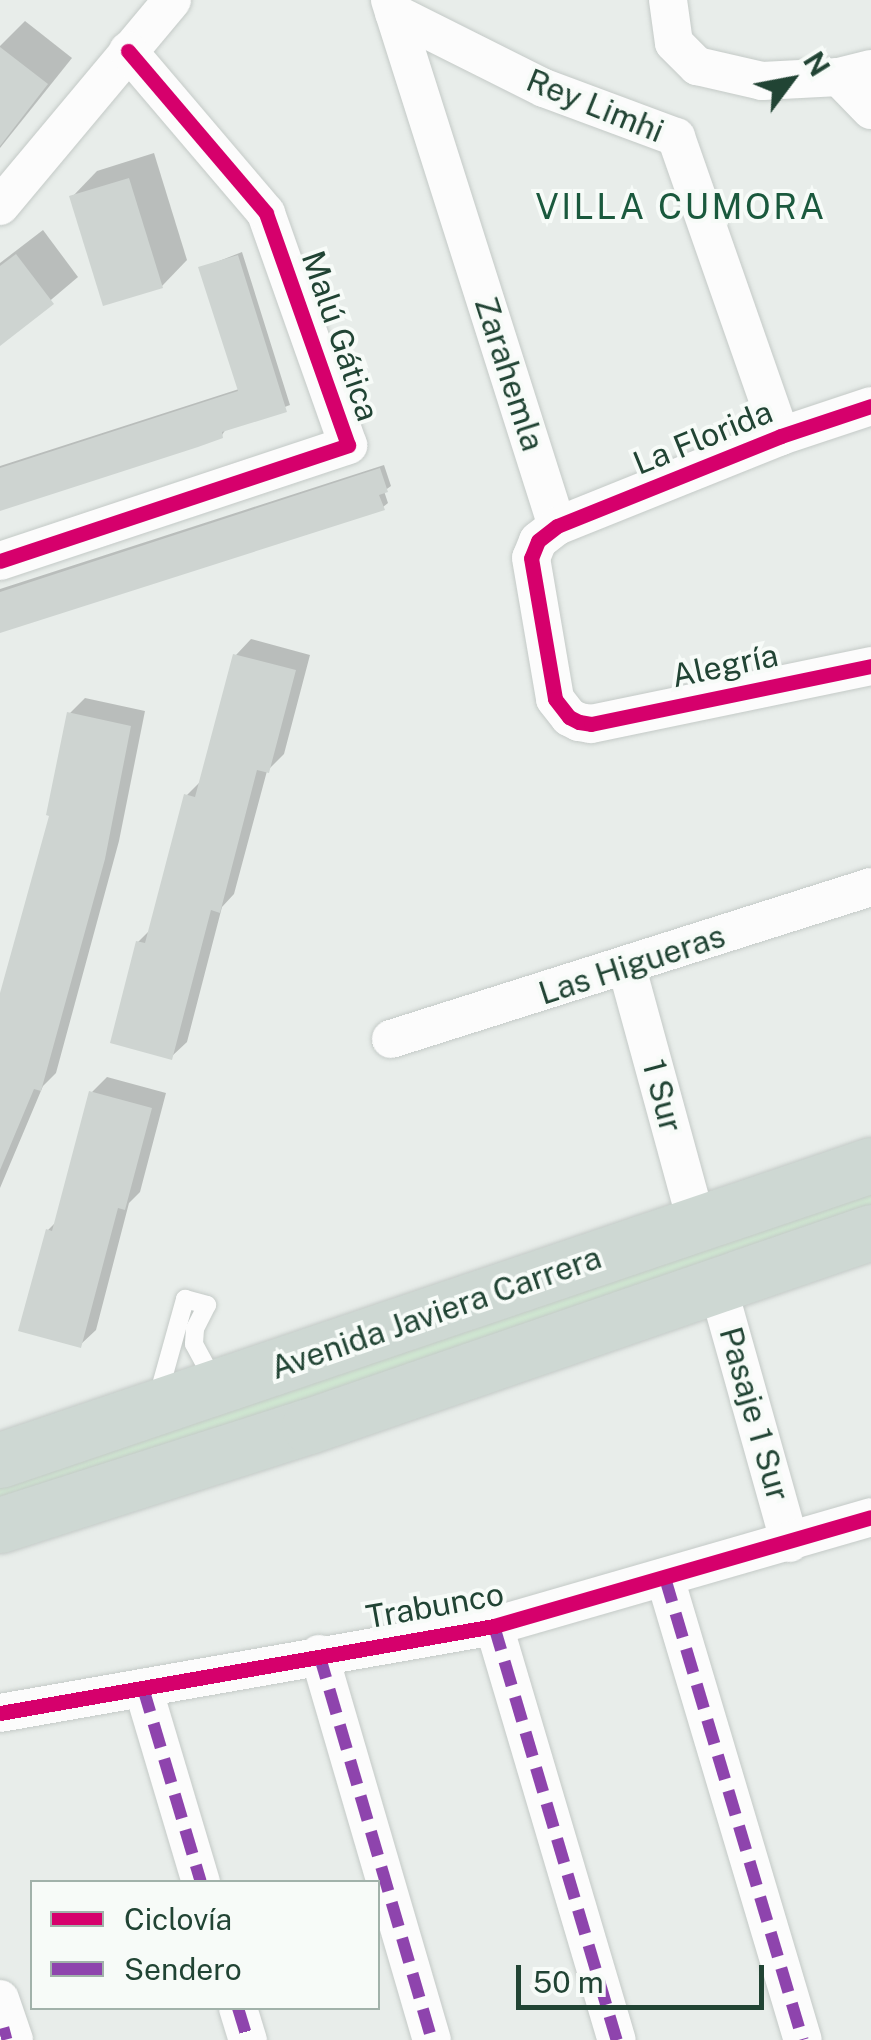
<!DOCTYPE html>
<meta charset="utf-8">
<style>
body{margin:0}
#map{position:relative;width:871px;height:2040px;overflow:hidden;background:#e8edea;font-family:"Public Sans",sans-serif}
div>[style]{position:absolute}
[style*='--x']{left:calc(var(--x)*1px);top:calc(var(--y)*1px);width:calc(var(--w)*1px);rotate:calc(var(--a)*1deg)}
.green>*{inset:0;background:#d0e8d2}
.shadow>*{inset:0;background:#0003}
.building>*{inset:0;background:#ced4d1}
.roads{filter:drop-shadow(0 0 2px #c4cac7) drop-shadow(0 0 2px #c4cac7)}
.service>*{height:18px;margin:-9px;padding:0 9px;transform-origin:9px;border-radius:9px;background:#fcfcfc}
.minor>*{height:38px;margin:-19px;padding:0 19px;transform-origin:19px;border-radius:19px;background:#fcfcfc}
.primary>*{height:55px;margin:-27.5px;padding:0 27.5px;transform-origin:27.5px;border-radius:27.5px;background:#ced8d3}
.quiet>*{height:12px;margin-top:-6px;transform-origin:0;background:repeating-linear-gradient(90deg,#8e44ad 0 25px,transparent 0 37px)}
.cycleway>*{height:15px;margin:-7.5px;padding:0 7.5px;transform-origin:7.5px;border-radius:7.5px;background:#d6006c}
span{translate:-50% -50%;white-space:nowrap;text-align:center;line-height:1.15;-webkit-text-stroke:8px #f7fbf8;paint-order:stroke}
.street-label{font-size:32px;color:#214434}
.neighbourhood-label{font-size:35px;color:#1a593d;letter-spacing:2.5px}
.legend{position:absolute;left:30px;top:1880px;width:350px;height:130px;box-sizing:border-box;background:#f7fbf8;border:2px solid #a1b2aa;margin:0;padding:12px 18px;list-style:none;font-size:30px;color:#214434}
.legend li{display:flex;align-items:center;gap:20px;height:50px}
.legend b{width:50px;border:2px solid #a1b2aa}
.north{position:absolute;left:741px;top:30px;width:100px;height:100px;-webkit-text-stroke:8px #f7fbf8;paint-order:stroke;rotate:58deg;font-size:28px;font-weight:700;line-height:40px;text-align:center;color:#214434}
.north::after{content:'';display:block;margin:auto;width:35px;height:45px;background:#214434;clip-path:polygon(50% 0,100% 100%,50% 72%,0 100%)}
.scale{position:absolute;left:516px;top:1965px;width:248px;height:45px;box-sizing:border-box;border:5px solid #214434;border-top:0;padding-left:12px;font-size:30px;line-height:35px;white-space:nowrap;color:#214434;-webkit-text-stroke:8px #f7fbf8;paint-order:stroke}
</style>
<div id="map">
<div class="green">
<i style="clip-path:polygon(871px 1177px,871px 1218px,0 1509px,0 1478px)"></i>
</div>
<div class="shadow">
<i style="clip-path:polygon(25px 21px,72px 58px,0 148px,0 46px)"></i>
<i style="clip-path:polygon(154px 153px,187px 260px,162px 286px,72px 197px,97px 171px)"></i>
<i style="clip-path:polygon(43px 230px,78px 277px,0 343px,0 263px)"></i>
<i style="clip-path:polygon(242px 252px,290px 405px,226px 429px,222px 435px,0 508px,0 466px,239px 389px,201px 268px)"></i>
<i style="clip-path:polygon(384px 465px,391px 486px,384px 491px,388px 503px,383px 507px,0 630px,0 589px)"></i>
<i style="clip-path:polygon(251px 639px,310px 655px,284px 754px,267px 771px,234px 894px,222px 907px,187px 1042px,171px 1057px,138px 942px,151px 929px,187px 795px,203px 779px,236px 655px)"></i>
<i style="clip-path:polygon(85px 698px,145px 711px,119px 841px,56px 1073px,43px 1086px,0 1188px,0 1006px,52px 814px,70px 713px)"></i>
<i style="clip-path:polygon(107px 1077px,166px 1093px,140px 1192px,129px 1203px,96px 1330px,80px 1345px,48px 1230px,58px 1220px,92px 1092px)"></i>
</div>
<div class="building">
<i style="clip-path:polygon(0 47px,48px 84px,0 146px)"></i>
<i style="clip-path:polygon(129px 178px,163px 288px,103px 306px,69px 196px)"></i>
<i style="clip-path:polygon(16px 254px,54px 304px,0 346px,0 266px)"></i>
<i style="clip-path:polygon(238px 255px,287px 412px,222px 432px,223px 438px,198px 447px,0 511px,0 468px,238px 391px,198px 267px)"></i>
<i style="clip-path:polygon(380px 468px,388px 492px,379px 495px,385px 510px,0 633px,0 592px)"></i>
<i style="clip-path:polygon(233px 654px,296px 670px,269px 773px,257px 770px,220px 913px,211px 910px,172px 1060px,110px 1043px,136px 941px,145px 943px,184px 794px,195px 797px)"></i>
<i style="clip-path:polygon(67px 712px,131px 726px,105px 859px,41px 1091px,34px 1089px,0 1170px,0 993px,49px 816px,46px 815px)"></i>
<i style="clip-path:polygon(89px 1091px,152px 1108px,125px 1210px,118px 1208px,81px 1348px,18px 1331px,46px 1229px,52px 1231px)"></i>
</div>
<div class="roads">
<div class="service">
<i style="--x:158;--y:1396;--w:101;--a:-74.4"></i>
<i style="--x:185;--y:1299;--w:23;--a:15"></i>
<i style="--x:207;--y:1305;--w:27;--a:117"></i>
<i style="--x:195;--y:1329;--w:15;--a:94"></i>
<i style="--x:194;--y:1344;--w:42;--a:61.6"></i>
</div>
<div class="minor">
<i style="--x:390;--y:0;--w:552;--a:72.39"></i>
<i style="--x:668;--y:0;--w:43;--a:82.1"></i>
<i style="--x:674;--y:43;--w:33;--a:45"></i>
<i style="--x:697;--y:66;--w:67;--a:13"></i>
<i style="--x:762;--y:81;--w:77;--a:-3"></i>
<i style="--x:839;--y:77;--w:33;--a:-14"></i>
<i style="--x:394;--y:13;--w:168;--a:26.6"></i>
<i style="--x:544;--y:88;--w:141;--a:20.4"></i>
<i style="--x:676;--y:137;--w:317;--a:70.7"></i>
<i style="--x:839;--y:77;--w:46;--a:45.9"></i>
<i style="--x:0;--y:206;--w:268;--a:-50.1"></i>
<i style="--x:871;--y:406;--w:95;--a:161.6"></i>
<i style="--x:781;--y:436;--w:241;--a:158.1"></i>
<i style="--x:557;--y:526;--w:24;--a:142"></i>
<i style="--x:538;--y:541;--w:18;--a:112"></i>
<i style="--x:531;--y:558;--w:143;--a:80.3"></i>
<i style="--x:555;--y:699;--w:23;--a:52"></i>
<i style="--x:569;--y:717;--w:11;--a:27"></i>
<i style="--x:579;--y:722;--w:12;--a:9"></i>
<i style="--x:591;--y:724;--w:286;--a:-11.7"></i>
<i style="--x:0;--y:561;--w:367;--a:-18.4"></i>
<i style="--x:348;--y:445;--w:246;--a:-109.5"></i>
<i style="--x:266;--y:213;--w:213;--a:-130.4"></i>
<i style="--x:627;--y:968;--w:265;--a:74.7"></i>
<i style="--x:391;--y:1039;--w:503;--a:-17.57"></i>
<i style="--x:717;--y:1284;--w:269;--a:74.3"></i>
<i style="--x:665;--y:1578;--w:482;--a:73.4"></i>
<i style="--x:494;--y:1626;--w:432;--a:73.5"></i>
<i style="--x:319;--y:1654;--w:402;--a:73.7"></i>
<i style="--x:143;--y:1688;--w:202;--a:73.4"></i>
<i style="--x:0;--y:1713;--w:502;--a:-9.99"></i>
<i style="--x:494;--y:1626;--w:392;--a:-16.1"></i>
<i style="--x:0;--y:1999;--w:43;--a:71.1"></i>
<i style="--x:238;--y:2008;--w:34;--a:73"></i>
</div>
<div class="primary">
<i style="--x:0;--y:1460;--w:920;--a:-18.71"></i>
<i style="--x:0;--y:1525;--w:324;--a:-17.8"></i>
<i style="--x:309;--y:1426;--w:595;--a:-19.04"></i>
</div>
</div>
<div class="quiet">
<i style="--x:665;--y:1578;--w:482;--a:73.4"></i>
<i style="--x:494;--y:1626;--w:432;--a:73.5"></i>
<i style="--x:319;--y:1654;--w:402;--a:73.7"></i>
<i style="--x:143;--y:1688;--w:202;--a:73.4"></i>
<i style="--x:238;--y:2008;--w:34;--a:73"></i>
<i style="--x:0;--y:2035;--w:11;--a:-15"></i>
</div>
<div class="cycleway">
<i style="--x:871;--y:406;--w:95;--a:161.6"></i>
<i style="--x:781;--y:436;--w:241;--a:158.1"></i>
<i style="--x:557;--y:526;--w:24;--a:142"></i>
<i style="--x:538;--y:541;--w:18;--a:112"></i>
<i style="--x:531;--y:558;--w:143;--a:80.3"></i>
<i style="--x:555;--y:699;--w:23;--a:52"></i>
<i style="--x:569;--y:717;--w:11;--a:27"></i>
<i style="--x:579;--y:722;--w:12;--a:9"></i>
<i style="--x:591;--y:724;--w:286;--a:-11.7"></i>
<i style="--x:0;--y:561;--w:367;--a:-18.4"></i>
<i style="--x:348;--y:445;--w:246;--a:-109.5"></i>
<i style="--x:266;--y:213;--w:213;--a:-130.4"></i>
<i style="--x:0;--y:1713;--w:502;--a:-9.99"></i>
<i style="--x:494;--y:1626;--w:392;--a:-16.1"></i>
</div>
<div class="street-label">
<span style="left:595px;top:106px;rotate:22deg">Rey Limhi</span>
<span style="left:340px;top:336px;rotate:71deg">Malú Gática</span>
<span style="left:509px;top:374px;rotate:72deg">Zarahemla</span>
<span style="left:703px;top:438px;rotate:-22deg">La Florida</span>
<span style="left:725px;top:666px;rotate:-12deg">Alegría</span>
<span style="left:632px;top:965px;rotate:-18deg">Las Higueras</span>
<span style="left:662px;top:1096px;rotate:75deg">1 Sur</span>
<span style="left:436px;top:1313px;rotate:-19deg">Avenida Javiera Carrera</span>
<span style="left:754px;top:1414px;rotate:74deg">Pasaje 1 Sur</span>
<span style="left:435px;top:1606px;rotate:-10deg">Trabunco</span>
</div>
<div class="neighbourhood-label">
<span style="left:681px;top:207px">VILLA CUMORA</span>
</div>
<ul class="legend">
<li><b style="height:12px;background:#d6006c"></b>Ciclovía</li>
<li><b style="height:12px;background:#8e44ad"></b>Sendero</li>
</ul>
<div class="north">N</div>
<div class="scale">50 m</div>
</div>
